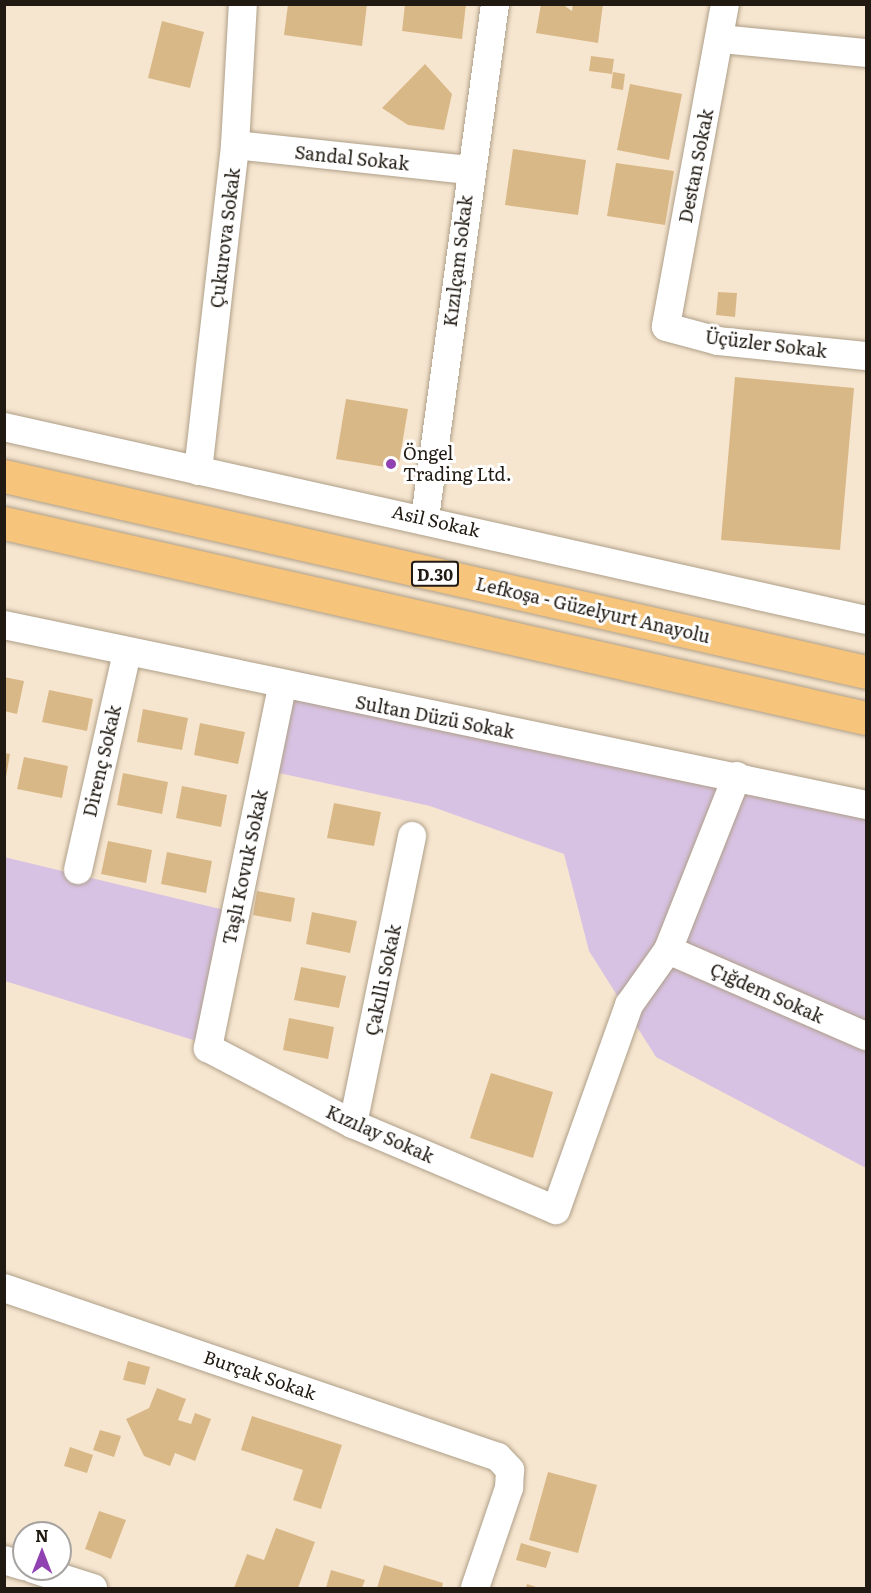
<!DOCTYPE html>
<meta charset="utf-8">
<style>
body{margin:0}
#map{position:relative;width:871px;height:1593px;overflow:hidden;background:#f7e6cf;font-family:Literata,serif}
div>[style]{position:absolute}
[style*='--x']{left:calc(var(--x)*1px);top:calc(var(--y)*1px);width:calc(var(--w)*1px);rotate:calc(var(--a)*1deg)}
.green>*{inset:0;background:#d8c2e4}
.building>*{inset:0;background:#d9b888}
.roads{filter:drop-shadow(0 0 2px #ae9f89) drop-shadow(0 0 2px #ae9f89)}
.street>*{height:28px;margin:-14px;padding:0 14px;transform-origin:14px;border-radius:14px;background:#fff}
.highway>*{height:33px;margin:-16.5px;padding:0 16.5px;transform-origin:16.5px;border-radius:16.5px;background:#f6c47b}
.dots>*{width:16px;height:16px;translate:-50% -50%;box-sizing:border-box;border:3px solid #fff;border-radius:50%}
span{translate:-50% -50%;white-space:nowrap;text-align:center;line-height:1.15;-webkit-text-stroke:6px #fff;paint-order:stroke}
.shield-label span{padding:2px 4px;background:#fff;border:2px solid;border-radius:4px;-webkit-text-stroke-width:0}
.shield-label{font-size:16px;color:#201a12;font-weight:700}
.street-label{font-size:18px;color:#201a12}
.poi-label{font-size:18px;color:#201a12}
.left{translate:0 -50%;text-align:left}
.frame{position:absolute;inset:0;border:6px solid #201a12;pointer-events:none}
.north{position:absolute;left:12px;top:1521px;width:60px;height:60px;box-sizing:border-box;background:#fff;border:2px solid #a6a3a0;border-radius:50%;rotate:0deg;font-size:16px;font-weight:700;line-height:24px;text-align:center;color:#201a12}
.north::after{content:'';display:block;margin:auto;width:21px;height:27px;background:#9042b2;clip-path:polygon(50% 0,100% 100%,50% 72%,0 100%)}
</style>
<div id="map">
<div class="green">
<i style="clip-path:polygon(298px 671px,866px 814px,866px 1168px,656px 1057px,589px 951px,564px 854px,430px 806px,279px 773px)"></i>
<i style="clip-path:polygon(4px 857px,237px 913px,209px 1045px,5px 981px)"></i>
</div>
<div class="building">
<i style="clip-path:polygon(288px 4px,367px 4px,362px 46px,284px 35px)"></i>
<i style="clip-path:polygon(405px 4px,466px 4px,462px 39px,402px 31px)"></i>
<i style="clip-path:polygon(541px 4px,562px 4px,572px 11px,573px 4px,603px 4px,598px 43px,536px 33px)"></i>
<i style="clip-path:polygon(162px 21px,204px 32px,190px 88px,148px 78px)"></i>
<i style="clip-path:polygon(591px 56px,614px 59px,612px 74px,589px 71px)"></i>
<i style="clip-path:polygon(425px 64px,452px 94px,444px 130px,408px 125px,382px 108px)"></i>
<i style="clip-path:polygon(613px 72px,625px 74px,623px 90px,611px 88px)"></i>
<i style="clip-path:polygon(630px 84px,682px 94px,669px 160px,617px 150px)"></i>
<i style="clip-path:polygon(513px 149px,586px 160px,578px 215px,505px 205px)"></i>
<i style="clip-path:polygon(616px 163px,674px 171px,665px 225px,607px 216px)"></i>
<i style="clip-path:polygon(718px 292px,737px 293px,735px 317px,716px 315px)"></i>
<i style="clip-path:polygon(735px 377px,854px 388px,840px 550px,721px 540px)"></i>
<i style="clip-path:polygon(346px 399px,408px 409px,398px 469px,336px 459px)"></i>
<i style="clip-path:polygon(4px 677px,24px 681px,17px 714px,4px 711px)"></i>
<i style="clip-path:polygon(49px 690px,93px 699px,87px 731px,42px 722px)"></i>
<i style="clip-path:polygon(143px 709px,188px 718px,182px 750px,137px 742px)"></i>
<i style="clip-path:polygon(200px 723px,245px 732px,238px 764px,194px 755px)"></i>
<i style="clip-path:polygon(4px 753px,10px 754px,6px 777px,4px 777px)"></i>
<i style="clip-path:polygon(24px 757px,68px 766px,62px 798px,17px 789px)"></i>
<i style="clip-path:polygon(123px 773px,168px 782px,162px 814px,117px 805px)"></i>
<i style="clip-path:polygon(182px 786px,227px 795px,221px 827px,176px 818px)"></i>
<i style="clip-path:polygon(334px 803px,381px 812px,374px 846px,327px 838px)"></i>
<i style="clip-path:polygon(108px 841px,152px 850px,146px 883px,101px 874px)"></i>
<i style="clip-path:polygon(167px 852px,212px 861px,206px 893px,161px 884px)"></i>
<i style="clip-path:polygon(257px 891px,295px 898px,291px 922px,253px 915px)"></i>
<i style="clip-path:polygon(312px 912px,357px 921px,350px 953px,306px 944px)"></i>
<i style="clip-path:polygon(301px 967px,346px 976px,339px 1008px,294px 1000px)"></i>
<i style="clip-path:polygon(289px 1018px,334px 1027px,328px 1059px,283px 1050px)"></i>
<i style="clip-path:polygon(491px 1073px,553px 1092px,533px 1158px,470px 1138px)"></i>
<i style="clip-path:polygon(128px 1361px,150px 1367px,145px 1385px,123px 1380px)"></i>
<i style="clip-path:polygon(157px 1388px,186px 1399px,178px 1420px,191px 1424px,195px 1413px,211px 1419px,195px 1461px,175px 1453px,170px 1466px,144px 1456px,126px 1419px,149px 1408px)"></i>
<i style="clip-path:polygon(252px 1416px,342px 1445px,321px 1509px,293px 1500px,303px 1470px,241px 1450px)"></i>
<i style="clip-path:polygon(100px 1430px,121px 1436px,114px 1457px,93px 1450px)"></i>
<i style="clip-path:polygon(70px 1447px,93px 1455px,87px 1473px,64px 1466px)"></i>
<i style="clip-path:polygon(548px 1472px,597px 1485px,578px 1553px,529px 1540px)"></i>
<i style="clip-path:polygon(99px 1511px,126px 1520px,111px 1559px,85px 1549px)"></i>
<i style="clip-path:polygon(276px 1528px,315px 1542px,298px 1588px,234px 1588px,247px 1554px,264px 1560px)"></i>
<i style="clip-path:polygon(521px 1543px,551px 1552px,546px 1568px,516px 1560px)"></i>
<i style="clip-path:polygon(384px 1565px,443px 1583px,442px 1588px,377px 1588px)"></i>
<i style="clip-path:polygon(331px 1570px,365px 1580px,362px 1588px,326px 1588px)"></i>
<i style="clip-path:polygon(527px 1584px,539px 1588px,526px 1588px)"></i>
</div>
<div class="roads">
<div class="street">
<i style="--x:725;--y:4;--w:328;--a:100.4"></i>
<i style="--x:666;--y:327;--w:54;--a:15.1"></i>
<i style="--x:718;--y:341;--w:149;--a:5.8"></i>
<i style="--x:720;--y:39;--w:147;--a:5.5"></i>
<i style="--x:235;--y:145;--w:235;--a:6.1"></i>
<i style="--x:4;--y:427;--w:883;--a:12.62"></i>
<i style="--x:198;--y:471;--w:328;--a:-83.5"></i>
<i style="--x:235;--y:145;--w:141;--a:-86.8"></i>
<i style="--x:425;--y:518;--w:519;--a:-82.24"></i>
<i style="--x:4;--y:625;--w:881;--a:11.79"></i>
<i style="--x:282;--y:687;--w:369;--a:101.6"></i>
<i style="--x:208;--y:1048;--w:164;--a:27.7"></i>
<i style="--x:353;--y:1124;--w:220;--a:23"></i>
<i style="--x:556;--y:1210;--w:218;--a:-70.4"></i>
<i style="--x:629;--y:1005;--w:67;--a:-54.7"></i>
<i style="--x:668;--y:950;--w:187;--a:-68.4"></i>
<i style="--x:78;--y:870;--w:222;--a:-77.3"></i>
<i style="--x:668;--y:950;--w:216;--a:23.5"></i>
<i style="--x:353;--y:1124;--w:294;--a:-78.4"></i>
<i style="--x:4;--y:1288;--w:522;--a:18.89"></i>
<i style="--x:498;--y:1457;--w:18;--a:47"></i>
<i style="--x:510;--y:1470;--w:18;--a:93"></i>
<i style="--x:509;--y:1488;--w:106;--a:108.8"></i>
<i style="--x:4;--y:1560;--w:21;--a:17"></i>
<i style="--x:33;--y:1569;--w:63;--a:17.6"></i>
</div>
<div class="highway">
<i style="--x:4;--y:476;--w:884;--a:12.81"></i>
<i style="--x:4;--y:523;--w:884;--a:12.75"></i>
</div>
</div>
<div class="dots">
<i style="left:391px;top:464px;background:#9042b2"></i>
</div>
<div class="shield-label">
<span style="left:435px;top:574px">D.30</span>
</div>
<div class="street-label">
<span style="left:352px;top:158px;rotate:6deg">Sandal Sokak</span>
<span style="left:696px;top:166px;rotate:-79deg">Destan Sokak</span>
<span style="left:225px;top:238px;rotate:-83deg">Çukurova Sokak</span>
<span style="left:458px;top:261px;rotate:-83deg">Kızılçam Sokak</span>
<span style="left:766px;top:344px;rotate:7deg">Üçüzler Sokak</span>
<span style="left:436px;top:521px;rotate:13deg">Asil Sokak</span>
<span style="left:593px;top:610px;rotate:13deg">Lefkoşa - Güzelyurt Anayolu</span>
<span style="left:435px;top:717px;rotate:11deg">Sultan Düzü Sokak</span>
<span style="left:102px;top:761px;rotate:-77deg">Direnç Sokak</span>
<span style="left:245px;top:867px;rotate:-78deg">Taşlı Kovuk Sokak</span>
<span style="left:383px;top:980px;rotate:-78deg">Çakıllı Sokak</span>
<span style="left:767px;top:993px;rotate:24deg">Çığdem Sokak</span>
<span style="left:380px;top:1134px;rotate:24deg">Kızılay Sokak</span>
<span style="left:260px;top:1375px;rotate:19deg">Burçak Sokak</span>
</div>
<div class="poi-label">
<span class="left" style="left:403px;top:464px">Öngel<br>Trading Ltd.</span>
</div>
<div class="frame"></div>
<div class="north">N</div>
</div>
